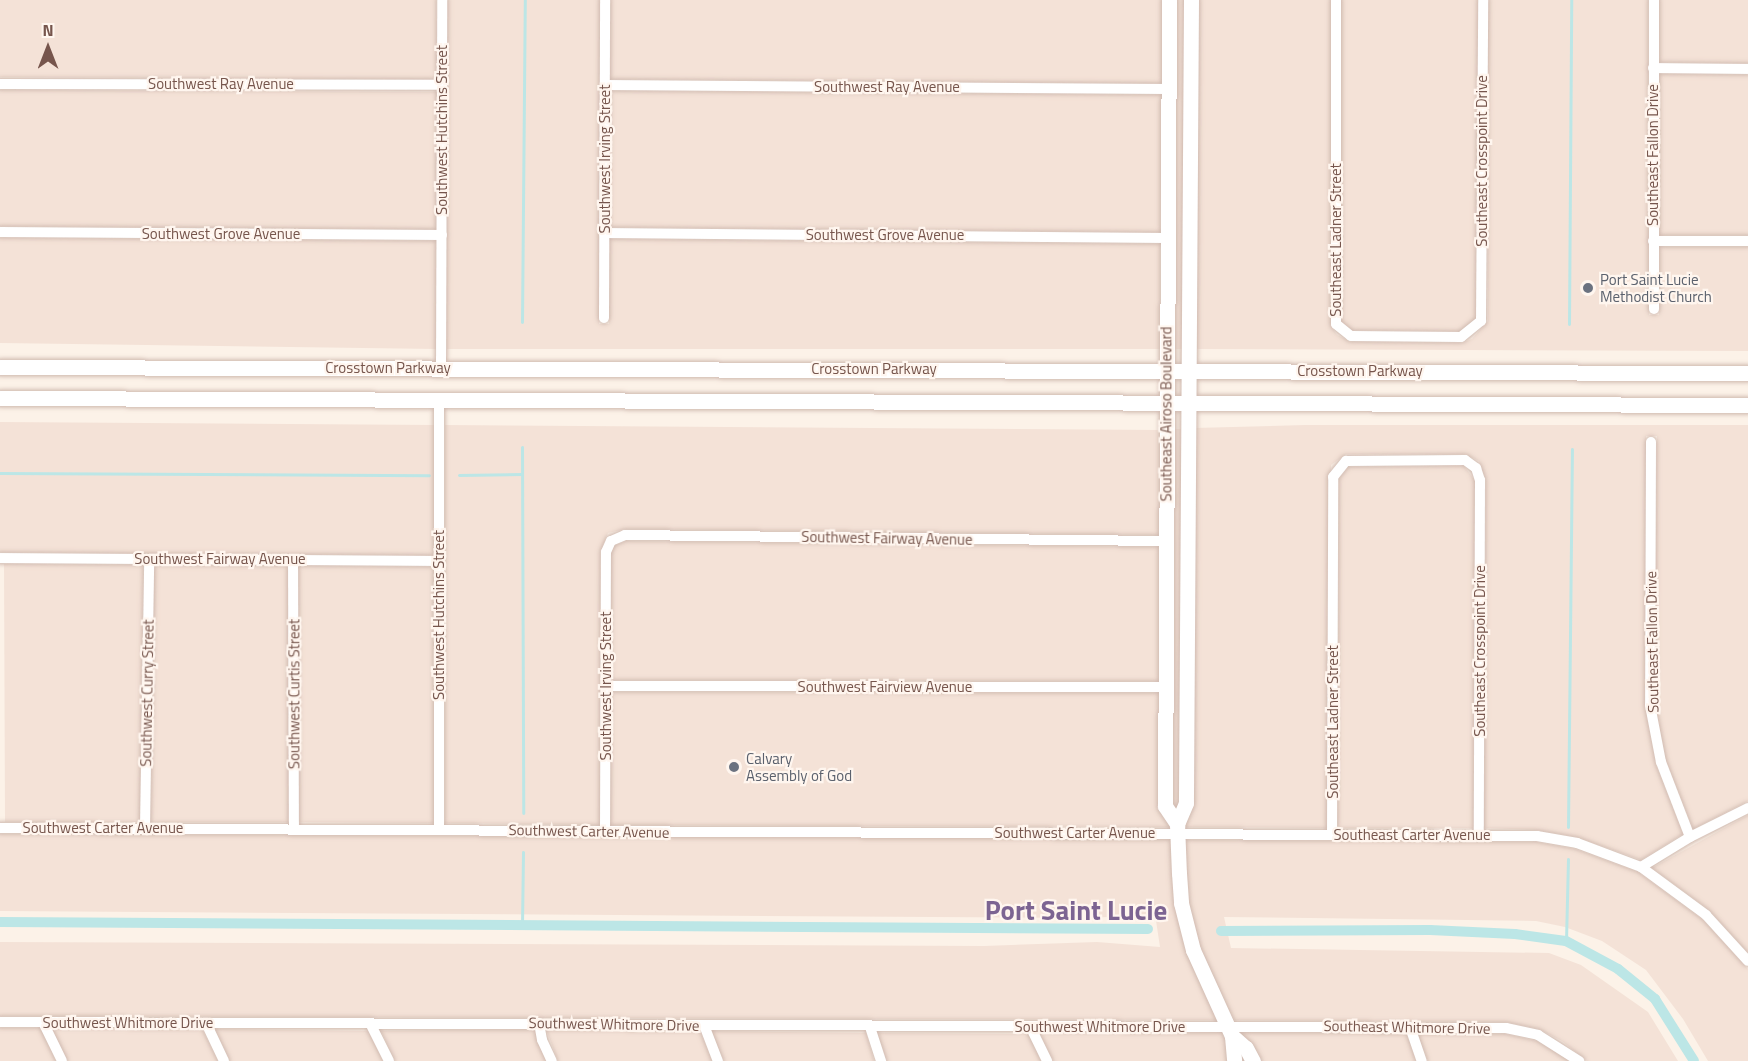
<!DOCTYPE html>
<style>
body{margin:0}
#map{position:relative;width:1748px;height:1061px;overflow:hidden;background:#fcf2e8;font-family:"Titillium Web",sans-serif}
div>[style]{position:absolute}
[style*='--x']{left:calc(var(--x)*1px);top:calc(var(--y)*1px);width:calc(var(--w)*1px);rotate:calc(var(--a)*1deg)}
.residential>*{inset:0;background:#f4e2d7}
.stream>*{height:3px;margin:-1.5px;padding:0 1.5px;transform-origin:1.5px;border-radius:1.5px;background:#bce6e6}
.canal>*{height:10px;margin:-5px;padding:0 5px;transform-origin:5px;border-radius:5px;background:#bce6e6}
.roads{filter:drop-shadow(0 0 2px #d0bab0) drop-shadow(0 0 2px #d0bab0)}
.minor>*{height:10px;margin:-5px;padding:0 5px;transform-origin:5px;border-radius:5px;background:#fff}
.secondary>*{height:15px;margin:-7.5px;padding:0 7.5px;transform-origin:7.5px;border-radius:7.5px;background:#fff}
.dots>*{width:16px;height:16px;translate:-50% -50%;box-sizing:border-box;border:3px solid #fff6ef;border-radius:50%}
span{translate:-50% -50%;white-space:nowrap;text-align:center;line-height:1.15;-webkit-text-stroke:4.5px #fff6ef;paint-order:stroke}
.street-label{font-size:15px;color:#76554c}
.worship-label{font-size:15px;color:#5b616d}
.left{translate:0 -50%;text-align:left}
.town-label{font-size:27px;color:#7c6492;font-weight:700}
.north{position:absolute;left:18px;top:18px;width:60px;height:60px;-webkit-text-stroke:4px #fff6ef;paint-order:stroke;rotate:0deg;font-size:16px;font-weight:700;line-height:24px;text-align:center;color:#76554c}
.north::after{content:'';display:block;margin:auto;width:21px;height:27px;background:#76554c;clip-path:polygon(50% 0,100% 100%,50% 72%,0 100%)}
</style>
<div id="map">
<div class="residential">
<i style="clip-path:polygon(0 0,436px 0,437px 79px,0 77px)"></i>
<i style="clip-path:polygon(447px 0,600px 0,599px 324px,609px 324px,610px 239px,1160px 244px,1160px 349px,447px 349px)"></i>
<i style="clip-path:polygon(611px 0,1164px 0,1163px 83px,610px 79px)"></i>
<i style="clip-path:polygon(1174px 0,1186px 0,1183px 349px,1171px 349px)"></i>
<i style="clip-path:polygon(1197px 0,1331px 0,1332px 328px,1337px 335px,1351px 342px,1461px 343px,1472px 339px,1488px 321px,1488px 0,1648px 0,1649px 315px,1659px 315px,1659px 247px,1748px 247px,1748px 351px,1194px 349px)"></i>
<i style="clip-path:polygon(1341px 0,1478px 0,1476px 319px,1460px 331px,1352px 330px,1341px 322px)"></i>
<i style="clip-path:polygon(1659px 0,1748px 0,1748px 63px,1659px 62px)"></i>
<i style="clip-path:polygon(1659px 74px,1748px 75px,1748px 235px,1659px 235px)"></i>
<i style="clip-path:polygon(0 90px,437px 92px,437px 229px,0 226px)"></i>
<i style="clip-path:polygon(610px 91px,1163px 95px,1160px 232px,610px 227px)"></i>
<i style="clip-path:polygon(0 238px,437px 241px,436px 349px,0 343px)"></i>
<i style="clip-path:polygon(0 422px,434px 425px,434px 555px,0 552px)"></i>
<i style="clip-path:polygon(445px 425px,1160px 430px,1160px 535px,625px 529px,608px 533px,600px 552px,600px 825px,445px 823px)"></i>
<i style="clip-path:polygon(1305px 425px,1748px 425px,1748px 801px,1693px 829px,1666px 760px,1655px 705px,1657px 436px,1646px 436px,1645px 707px,1656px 765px,1683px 834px,1641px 860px,1577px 837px,1537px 830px,1484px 828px,1486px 480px,1479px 461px,1465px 454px,1346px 454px,1331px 465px,1327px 828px,1182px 827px,1194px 428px)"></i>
<i style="clip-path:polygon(1171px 429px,1183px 429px,1181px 802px,1176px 812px,1171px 804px)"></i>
<i style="clip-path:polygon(1464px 466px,1475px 481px,1473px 828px,1338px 828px,1339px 479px,1348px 467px)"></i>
<i style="clip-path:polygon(626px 541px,1160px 547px,1160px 681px,611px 680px,611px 553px,614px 546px)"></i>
<i style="clip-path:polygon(4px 564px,143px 565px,140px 822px,5px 822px)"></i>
<i style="clip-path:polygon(154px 565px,288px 566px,288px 822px,151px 822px)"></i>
<i style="clip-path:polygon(299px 566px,434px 567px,434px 823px,299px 822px)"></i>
<i style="clip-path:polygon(611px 692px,1160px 693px,1171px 827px,611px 825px)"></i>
<i style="clip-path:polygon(1748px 815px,1748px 953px,1709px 910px,1652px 868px)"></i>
<i style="clip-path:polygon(0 834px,1172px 839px,1218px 1020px,0 1016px,0 942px,984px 946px,1097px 942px,1160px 947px,1155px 914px,1091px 918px,0 911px)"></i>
<i style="clip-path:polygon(1183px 840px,1536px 842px,1575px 849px,1638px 872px,1703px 920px,1748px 969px,1748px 1061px,1708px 1061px,1683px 1019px,1646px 970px,1602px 941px,1565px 927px,1536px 921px,1224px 917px,1231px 948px,1549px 953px,1581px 965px,1648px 1012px,1678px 1061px,1587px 1061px,1562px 1041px,1539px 1029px,1506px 1022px,1230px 1020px,1198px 947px,1186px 902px)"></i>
<i style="clip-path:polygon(0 1028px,40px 1028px,56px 1061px,0 1061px)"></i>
<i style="clip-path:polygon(52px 1029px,202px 1029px,218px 1061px,68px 1061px)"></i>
<i style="clip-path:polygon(215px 1029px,368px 1031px,383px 1061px,230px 1061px)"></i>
<i style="clip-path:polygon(535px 1029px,546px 1061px,395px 1061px,381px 1031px)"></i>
<i style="clip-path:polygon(546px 1029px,700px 1031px,712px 1061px,558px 1061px)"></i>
<i style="clip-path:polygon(711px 1031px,866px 1033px,874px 1061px,724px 1061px)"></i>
<i style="clip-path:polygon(1224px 1032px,1228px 1061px,1053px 1061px,1040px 1034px)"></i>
<i style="clip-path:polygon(1237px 1032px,1406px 1033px,1416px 1061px,1260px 1061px)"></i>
<i style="clip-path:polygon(877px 1033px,1028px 1034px,1041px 1061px,887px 1061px)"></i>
<i style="clip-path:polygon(1417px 1033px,1505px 1034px,1537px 1041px,1570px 1061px,1428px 1061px)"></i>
</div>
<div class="stream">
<i style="--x:522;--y:322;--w:322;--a:-89.5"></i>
<i style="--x:1569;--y:324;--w:324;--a:-89.6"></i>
<i style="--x:522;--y:447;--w:366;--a:89.8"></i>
<i style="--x:0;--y:473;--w:429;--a:0.3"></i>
<i style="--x:459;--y:475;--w:63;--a:-0.9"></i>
<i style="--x:1568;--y:827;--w:378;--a:-89.4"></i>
<i style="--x:522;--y:925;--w:73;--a:-89.2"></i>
<i style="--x:1566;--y:941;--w:82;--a:-88.6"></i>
</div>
<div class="canal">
<i style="--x:0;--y:922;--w:1148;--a:0.35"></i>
<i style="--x:1221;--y:931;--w:209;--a:-0.3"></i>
<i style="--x:1430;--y:930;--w:85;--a:2.7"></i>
<i style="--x:1515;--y:934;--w:51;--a:7.8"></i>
<i style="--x:1566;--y:941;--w:59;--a:28.3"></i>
<i style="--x:1618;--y:969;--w:48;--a:39"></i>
<i style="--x:1655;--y:999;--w:73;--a:57.8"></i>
</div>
<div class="roads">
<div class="minor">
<i style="--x:1336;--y:0;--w:324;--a:90"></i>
<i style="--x:1336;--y:324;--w:19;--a:39"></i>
<i style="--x:1351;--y:336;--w:110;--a:0.5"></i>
<i style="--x:1461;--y:337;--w:26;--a:-39"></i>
<i style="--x:1481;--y:321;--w:321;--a:-89.6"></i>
<i style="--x:1654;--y:0;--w:309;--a:90"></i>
<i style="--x:1653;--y:68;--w:95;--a:0.6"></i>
<i style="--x:0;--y:84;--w:442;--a:0.1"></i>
<i style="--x:605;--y:85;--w:563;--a:0.41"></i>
<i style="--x:0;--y:232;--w:442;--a:0.4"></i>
<i style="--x:604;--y:233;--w:562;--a:0.51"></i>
<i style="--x:1653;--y:241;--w:95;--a:0"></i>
<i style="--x:604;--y:318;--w:318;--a:-89.8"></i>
<i style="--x:441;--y:368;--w:368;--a:-89.8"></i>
<i style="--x:1651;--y:442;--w:263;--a:90.2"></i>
<i style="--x:1650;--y:705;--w:58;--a:79.1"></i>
<i style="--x:1661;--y:762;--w:80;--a:68.9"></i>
<i style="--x:0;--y:558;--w:439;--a:0.4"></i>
<i style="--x:293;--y:560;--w:268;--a:89.8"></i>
<i style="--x:606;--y:686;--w:559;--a:0.1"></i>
<i style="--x:0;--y:828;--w:1537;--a:0.3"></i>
<i style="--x:1537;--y:836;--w:41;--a:9.9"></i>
<i style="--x:1577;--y:843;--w:68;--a:20.6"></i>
<i style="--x:1641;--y:867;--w:81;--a:36.4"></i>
<i style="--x:1706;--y:915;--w:62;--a:47.6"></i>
<i style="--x:145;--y:828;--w:269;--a:-89.1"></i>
<i style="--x:439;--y:829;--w:429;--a:-90"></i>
<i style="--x:605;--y:831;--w:279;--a:-89.8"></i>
<i style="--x:606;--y:552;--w:12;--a:-66"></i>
<i style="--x:611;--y:541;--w:15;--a:-23"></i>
<i style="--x:625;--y:535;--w:541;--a:0.64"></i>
<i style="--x:1332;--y:834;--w:357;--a:-89.8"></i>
<i style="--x:1333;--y:477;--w:21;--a:-51"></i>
<i style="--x:1346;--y:461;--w:119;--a:-0.5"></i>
<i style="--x:1465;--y:460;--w:14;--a:36"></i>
<i style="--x:1476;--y:468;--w:13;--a:72"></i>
<i style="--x:1480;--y:480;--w:354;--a:90.2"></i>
<i style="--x:1641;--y:867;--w:57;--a:-31.5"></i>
<i style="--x:1690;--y:837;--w:65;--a:-26.6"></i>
<i style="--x:0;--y:1022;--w:1506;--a:0.23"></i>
<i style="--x:1506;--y:1028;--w:33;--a:12"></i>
<i style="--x:1538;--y:1035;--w:49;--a:32.4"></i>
<i style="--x:43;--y:1022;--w:43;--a:64"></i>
<i style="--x:206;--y:1023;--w:42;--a:64.7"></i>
<i style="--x:539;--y:1023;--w:17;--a:80"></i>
<i style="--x:542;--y:1040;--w:23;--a:65"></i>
<i style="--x:371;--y:1025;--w:40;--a:63.4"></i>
<i style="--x:704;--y:1025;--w:39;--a:69"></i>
<i style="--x:870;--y:1027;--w:36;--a:72"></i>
<i style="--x:1410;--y:1027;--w:36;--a:71"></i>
<i style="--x:1031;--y:1028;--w:37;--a:64"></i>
</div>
<div class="secondary">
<i style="--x:1169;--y:0;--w:806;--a:90.28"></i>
<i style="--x:1165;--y:806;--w:22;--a:56"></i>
<i style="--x:1191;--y:0;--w:803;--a:90.36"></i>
<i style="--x:1186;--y:803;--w:23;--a:113"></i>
<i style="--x:1177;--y:824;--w:49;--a:87.7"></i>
<i style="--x:1179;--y:873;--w:30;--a:86"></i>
<i style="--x:1181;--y:903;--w:49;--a:75.7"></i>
<i style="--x:1193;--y:950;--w:94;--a:65.6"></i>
<i style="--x:1232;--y:1036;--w:25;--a:85"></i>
<i style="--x:0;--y:367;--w:1748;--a:0.2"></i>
<i style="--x:0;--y:398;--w:1748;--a:0.23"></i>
<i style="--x:1232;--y:1036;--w:18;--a:41"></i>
<i style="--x:1246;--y:1048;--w:15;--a:62"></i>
</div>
</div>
<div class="dots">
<i style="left:1588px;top:288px;background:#6b7280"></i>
<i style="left:734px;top:767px;background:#6b7280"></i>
</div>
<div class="street-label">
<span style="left:221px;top:84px">Southwest Ray Avenue</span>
<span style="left:887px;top:87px">Southwest Ray Avenue</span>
<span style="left:442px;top:130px;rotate:-90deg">Southwest Hutchins Street</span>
<span style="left:1653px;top:155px;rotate:-90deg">Southeast Fallon Drive</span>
<span style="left:605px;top:159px;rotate:-90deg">Southwest Irving Street</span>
<span style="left:1482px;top:161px;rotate:-90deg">Southeast Crosspoint Drive</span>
<span style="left:221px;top:234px">Southwest Grove Avenue</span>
<span style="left:885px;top:235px">Southwest Grove Avenue</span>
<span style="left:1336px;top:240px;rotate:-90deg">Southeast Ladner Street</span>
<span style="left:388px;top:368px">Crosstown Parkway</span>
<span style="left:874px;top:369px">Crosstown Parkway</span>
<span style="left:1360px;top:371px">Crosstown Parkway</span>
<span style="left:1166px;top:414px;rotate:-90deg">Southeast Airoso Boulevard</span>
<span style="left:887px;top:538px;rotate:1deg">Southwest Fairway Avenue</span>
<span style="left:220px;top:559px">Southwest Fairway Avenue</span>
<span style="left:439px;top:615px;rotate:-90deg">Southwest Hutchins Street</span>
<span style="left:1652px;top:642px;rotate:-91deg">Southeast Fallon Drive</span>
<span style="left:1480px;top:651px;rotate:-90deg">Southeast Crosspoint Drive</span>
<span style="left:606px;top:686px;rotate:-90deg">Southwest Irving Street</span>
<span style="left:885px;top:687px">Southwest Fairview Avenue</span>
<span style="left:147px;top:693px;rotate:-89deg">Southwest Curry Street</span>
<span style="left:294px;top:694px;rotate:-90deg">Southwest Curtis Street</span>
<span style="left:1333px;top:722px;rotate:-90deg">Southeast Ladner Street</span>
<span style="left:103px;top:828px">Southwest Carter Avenue</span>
<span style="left:589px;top:831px;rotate:1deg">Southwest Carter Avenue</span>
<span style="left:1075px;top:833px">Southwest Carter Avenue</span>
<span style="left:1412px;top:835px">Southeast Carter Avenue</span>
<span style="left:128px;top:1023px">Southwest Whitmore Drive</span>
<span style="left:614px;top:1024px;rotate:1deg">Southwest Whitmore Drive</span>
<span style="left:1100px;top:1027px">Southwest Whitmore Drive</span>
<span style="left:1407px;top:1027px;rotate:1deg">Southeast Whitmore Drive</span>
</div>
<div class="worship-label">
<span class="left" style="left:1600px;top:288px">Port Saint Lucie<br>Methodist Church</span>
<span class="left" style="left:746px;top:767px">Calvary<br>Assembly of God</span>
</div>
<div class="town-label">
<span style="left:1076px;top:910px">Port Saint Lucie</span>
</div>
<div class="north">N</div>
</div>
